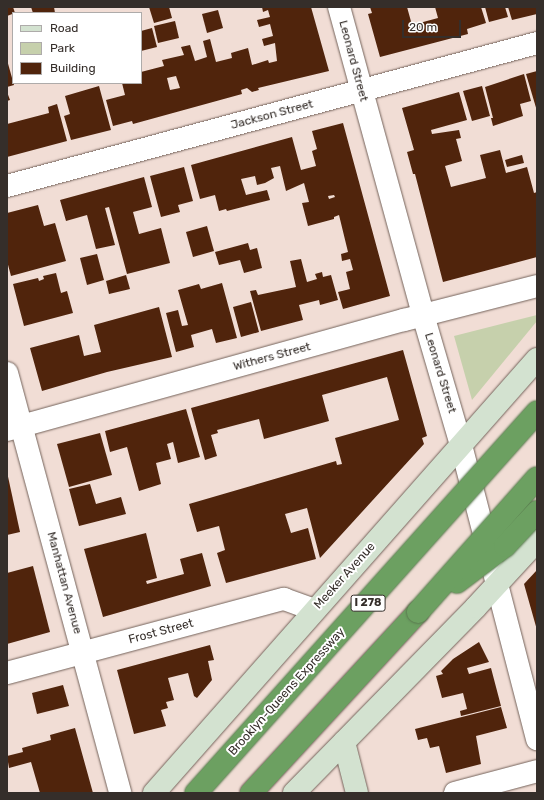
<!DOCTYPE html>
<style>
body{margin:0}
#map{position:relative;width:544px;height:800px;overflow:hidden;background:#f1ddd5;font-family:Rubik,sans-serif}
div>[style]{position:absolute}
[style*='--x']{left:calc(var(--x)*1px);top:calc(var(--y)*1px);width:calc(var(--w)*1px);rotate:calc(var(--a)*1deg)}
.green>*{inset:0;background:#c6d0ac}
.building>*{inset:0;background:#50240c}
.roads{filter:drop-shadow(0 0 1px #74635b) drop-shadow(0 0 1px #74635b)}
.minor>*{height:22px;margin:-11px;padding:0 11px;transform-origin:11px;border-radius:11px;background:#fff}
.secondary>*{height:22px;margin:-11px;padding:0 11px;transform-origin:11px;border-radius:11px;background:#d3e2d0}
.motorway>*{height:22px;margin:-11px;padding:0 11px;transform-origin:11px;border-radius:11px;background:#6ca061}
.bridges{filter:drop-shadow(0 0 1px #59784e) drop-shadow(0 0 1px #59784e)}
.motorway-bridge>*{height:22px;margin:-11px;padding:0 11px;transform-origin:11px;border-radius:11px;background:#6ca061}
span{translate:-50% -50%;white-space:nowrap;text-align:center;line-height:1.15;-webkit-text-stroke:4px #fff;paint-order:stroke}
.shield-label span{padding:1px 3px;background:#fff;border:1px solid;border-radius:3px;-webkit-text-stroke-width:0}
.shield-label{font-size:11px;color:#352e2a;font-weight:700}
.street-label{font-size:12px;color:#352e2a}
.frame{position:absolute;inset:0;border:8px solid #352e2a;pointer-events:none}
.legend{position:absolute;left:12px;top:12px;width:130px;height:72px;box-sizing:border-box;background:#fff;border:1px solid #aeabaa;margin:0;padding:5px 7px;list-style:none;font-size:12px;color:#352e2a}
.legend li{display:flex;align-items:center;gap:8px;height:20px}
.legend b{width:20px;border:1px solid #aeabaa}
.scale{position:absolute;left:402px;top:20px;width:59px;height:18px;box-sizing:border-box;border:2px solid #352e2a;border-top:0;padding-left:5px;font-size:12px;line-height:14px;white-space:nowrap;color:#352e2a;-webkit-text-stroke:3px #fff;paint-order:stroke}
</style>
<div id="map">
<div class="green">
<i style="clip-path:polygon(537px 315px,537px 321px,472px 400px,454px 336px)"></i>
</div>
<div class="building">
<i style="clip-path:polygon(7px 7px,13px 7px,15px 13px,7px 16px)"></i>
<i style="clip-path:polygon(31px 7px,54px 7px,55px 13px,33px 13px)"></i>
<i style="clip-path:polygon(149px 7px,169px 7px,172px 18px,154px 23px)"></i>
<i style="clip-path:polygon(evenodd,262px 7px,311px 7px,329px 71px,258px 88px,259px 90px,252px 92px,247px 88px,241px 90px,242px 94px,133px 124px,132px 121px,113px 126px,106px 100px,125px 95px,122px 83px,141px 83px,141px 72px,164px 66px,162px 60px,184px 55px,181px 47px,190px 45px,195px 61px,207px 57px,203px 41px,210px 39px,216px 62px,232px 58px,231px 53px,248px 48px,252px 65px,268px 60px,269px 63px,277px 61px,275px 43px,264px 46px,262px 39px,273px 36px,270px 24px,259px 27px,257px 20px,270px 17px,268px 10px,263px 12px,262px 7px,176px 76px,180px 88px,170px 90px,167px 78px,176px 76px)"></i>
<i style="clip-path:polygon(370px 7px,407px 7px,412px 25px,438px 18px,435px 7px,481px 7px,486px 23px,467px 29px,468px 34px,380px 57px,368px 14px,372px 13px)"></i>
<i style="clip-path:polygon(485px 7px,505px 7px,508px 17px,489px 22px)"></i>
<i style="clip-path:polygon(508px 7px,537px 7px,537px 14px,512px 20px)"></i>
<i style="clip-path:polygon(218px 10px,223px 28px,207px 33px,202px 14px)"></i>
<i style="clip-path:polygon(175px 21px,179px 38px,158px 43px,154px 26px)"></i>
<i style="clip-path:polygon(152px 28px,157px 47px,141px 51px,141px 31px)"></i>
<i style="clip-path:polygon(7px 60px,14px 85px,7px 87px)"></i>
<i style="clip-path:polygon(537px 71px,537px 111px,526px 74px)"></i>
<i style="clip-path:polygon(524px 74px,531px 101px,520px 104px,523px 116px,493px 126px,491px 118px,493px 118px,485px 87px)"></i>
<i style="clip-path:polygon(99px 86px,111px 130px,71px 140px,64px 116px,70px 114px,65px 96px)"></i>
<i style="clip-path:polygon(482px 86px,490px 116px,472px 121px,463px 91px)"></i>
<i style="clip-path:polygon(7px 92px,10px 100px,7px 101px)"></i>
<i style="clip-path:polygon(459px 92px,467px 120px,431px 130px,432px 134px,459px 130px,461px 138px,456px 139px,462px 161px,445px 166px,451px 187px,486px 178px,480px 155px,500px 150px,506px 173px,527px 167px,534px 193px,537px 192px,537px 257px,443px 282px,415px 174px,413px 174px,407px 152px,414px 150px,402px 108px)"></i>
<i style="clip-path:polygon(57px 104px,67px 141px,7px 157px,7px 124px,49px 113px,48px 107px)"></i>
<i style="clip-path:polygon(evenodd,343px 123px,390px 296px,343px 309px,338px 292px,350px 289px,346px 272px,353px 270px,350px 259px,342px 261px,341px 254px,348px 252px,339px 215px,334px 217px,334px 219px,308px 226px,302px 203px,309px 202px,304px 183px,286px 191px,280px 166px,271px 168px,274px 178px,265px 183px,257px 185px,255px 176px,241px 179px,246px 195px,267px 190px,270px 200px,227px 211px,226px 209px,219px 211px,215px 195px,200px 199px,191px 165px,292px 137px,301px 170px,316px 166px,312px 151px,317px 149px,312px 131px,343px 123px,334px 195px,335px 197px,329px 199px,328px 196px,334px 195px)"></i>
<i style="clip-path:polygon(522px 155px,524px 163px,507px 167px,505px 160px)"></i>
<i style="clip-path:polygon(184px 167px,193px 201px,178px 205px,180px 212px,161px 217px,150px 176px)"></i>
<i style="clip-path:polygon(144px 177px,152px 207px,133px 212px,139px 234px,161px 228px,170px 263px,127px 274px,109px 207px,105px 208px,115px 245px,96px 249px,87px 215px,66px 221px,60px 200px)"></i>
<i style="clip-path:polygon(38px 205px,44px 226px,55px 223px,66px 261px,11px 276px,7px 261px,7px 213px)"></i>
<i style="clip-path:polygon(207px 226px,214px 251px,193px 257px,186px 232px)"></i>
<i style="clip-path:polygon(248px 243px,250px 250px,257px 248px,262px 268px,244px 273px,240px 260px,219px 265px,215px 252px)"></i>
<i style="clip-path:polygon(97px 254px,104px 280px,87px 285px,80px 258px)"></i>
<i style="clip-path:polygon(301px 259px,307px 282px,317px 279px,315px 274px,322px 272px,323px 277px,331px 275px,338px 300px,320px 305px,319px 300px,299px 305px,303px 320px,261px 331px,250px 291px,256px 290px,258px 295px,296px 287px,290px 261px)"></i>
<i style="clip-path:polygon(56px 273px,61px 293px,67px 291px,73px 313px,24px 326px,13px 284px,38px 278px,39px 281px,44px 279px,43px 276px)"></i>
<i style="clip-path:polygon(126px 275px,130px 289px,109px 294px,106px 281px)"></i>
<i style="clip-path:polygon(222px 283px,237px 338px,216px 343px,212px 329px,191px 335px,194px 347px,176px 352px,166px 313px,178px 310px,182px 326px,188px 325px,178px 290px,199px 284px,201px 289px)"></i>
<i style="clip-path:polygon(251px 302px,259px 332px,241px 337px,233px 307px)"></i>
<i style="clip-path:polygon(159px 307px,172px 357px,107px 372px,42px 391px,30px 348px,79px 335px,84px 356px,101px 352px,94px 325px)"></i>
<i style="clip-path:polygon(403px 350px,427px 436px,422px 438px,424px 444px,320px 558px,307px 508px,285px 514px,291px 533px,308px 528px,316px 559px,226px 583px,217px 553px,225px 550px,219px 526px,197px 532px,189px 504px,336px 461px,337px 465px,342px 464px,335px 438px,399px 420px,387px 377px,322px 395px,329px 421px,264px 439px,259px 419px,217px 430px,218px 433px,211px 435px,217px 456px,205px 460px,191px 408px)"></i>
<i style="clip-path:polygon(186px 409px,200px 457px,178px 463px,173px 442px,167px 444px,171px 459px,156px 463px,161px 484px,139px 491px,127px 447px,110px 452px,105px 431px)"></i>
<i style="clip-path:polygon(100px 433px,112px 475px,69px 487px,57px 444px)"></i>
<i style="clip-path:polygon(7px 472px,20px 532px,7px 535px)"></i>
<i style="clip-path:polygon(90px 484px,96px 504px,121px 497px,126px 514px,79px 526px,69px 489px)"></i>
<i style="clip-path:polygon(146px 533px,157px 578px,146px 581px,147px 584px,184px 574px,180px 559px,202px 553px,211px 586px,103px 617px,84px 549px)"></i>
<i style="clip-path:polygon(33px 566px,50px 632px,7px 644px,7px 573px)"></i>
<i style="clip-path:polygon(537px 570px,537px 630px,524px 584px)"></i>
<i style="clip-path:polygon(479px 642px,489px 662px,467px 668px,469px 674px,491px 668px,501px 706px,461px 716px,460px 711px,467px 709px,463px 693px,442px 698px,436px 676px,443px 674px,441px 671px,453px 659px)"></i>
<i style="clip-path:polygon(210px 645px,214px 660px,208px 661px,212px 680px,197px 698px,194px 696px,188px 673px,168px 678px,174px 700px,166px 702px,168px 708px,161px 710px,166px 726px,134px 734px,117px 670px)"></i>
<i style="clip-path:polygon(63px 685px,69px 706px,37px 714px,32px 693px)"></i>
<i style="clip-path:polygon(501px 707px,507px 728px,476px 736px,481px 764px,446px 773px,439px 746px,430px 748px,427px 738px,418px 740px,415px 729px)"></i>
<i style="clip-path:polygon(75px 728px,93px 793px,40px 793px,31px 762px,9px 768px,7px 756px,23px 752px,22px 748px,51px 740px,50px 735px)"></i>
</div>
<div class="roads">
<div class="minor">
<i style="--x:339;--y:7;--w:319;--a:74.7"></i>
<i style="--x:423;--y:315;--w:135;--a:73.7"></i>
<i style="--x:461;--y:445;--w:304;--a:75.5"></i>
<i style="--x:7;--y:186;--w:549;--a:-15.1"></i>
<i style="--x:7;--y:373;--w:435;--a:74.9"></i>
<i style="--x:7;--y:430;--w:412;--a:-15.5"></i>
<i style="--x:404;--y:320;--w:137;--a:-14.3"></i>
<i style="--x:7;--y:673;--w:287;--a:-15"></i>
<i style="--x:284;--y:599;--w:32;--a:20"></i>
<i style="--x:455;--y:793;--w:85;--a:-15"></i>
</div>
<div class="secondary">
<i style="--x:344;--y:742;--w:53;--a:75.7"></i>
<i style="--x:154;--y:793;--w:579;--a:-48.57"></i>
<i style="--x:294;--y:793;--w:260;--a:-45.6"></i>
<i style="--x:476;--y:607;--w:90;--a:-47.3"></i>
</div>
<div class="motorway">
<i style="--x:251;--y:793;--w:246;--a:-47.3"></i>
</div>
</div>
<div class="bridges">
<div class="motorway-bridge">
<i style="--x:457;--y:582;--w:60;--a:-36.9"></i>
<i style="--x:505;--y:546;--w:47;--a:-46.7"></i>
<i style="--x:418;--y:612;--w:179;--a:-48.4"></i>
<i style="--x:196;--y:793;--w:511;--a:-48.17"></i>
</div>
</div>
<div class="shield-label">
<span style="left:368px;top:603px">I 278</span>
</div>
<div class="street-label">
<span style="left:353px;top:61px;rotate:75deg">Leonard Street</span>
<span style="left:272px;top:115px;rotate:-15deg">Jackson Street</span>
<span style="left:272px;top:357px;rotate:-15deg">Withers Street</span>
<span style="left:440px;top:373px;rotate:73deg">Leonard Street</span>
<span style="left:345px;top:576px;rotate:-48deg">Meeker Avenue</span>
<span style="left:64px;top:583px;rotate:75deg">Manhattan Avenue</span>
<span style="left:161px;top:632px;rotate:-15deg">Frost Street</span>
<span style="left:287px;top:692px;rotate:-48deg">Brooklyn-Queens Expressway</span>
</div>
<div class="frame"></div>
<ul class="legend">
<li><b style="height:5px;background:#d3e2d0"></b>Road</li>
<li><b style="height:11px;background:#c6d0ac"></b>Park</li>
<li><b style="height:11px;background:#50240c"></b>Building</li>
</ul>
<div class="scale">20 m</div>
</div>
